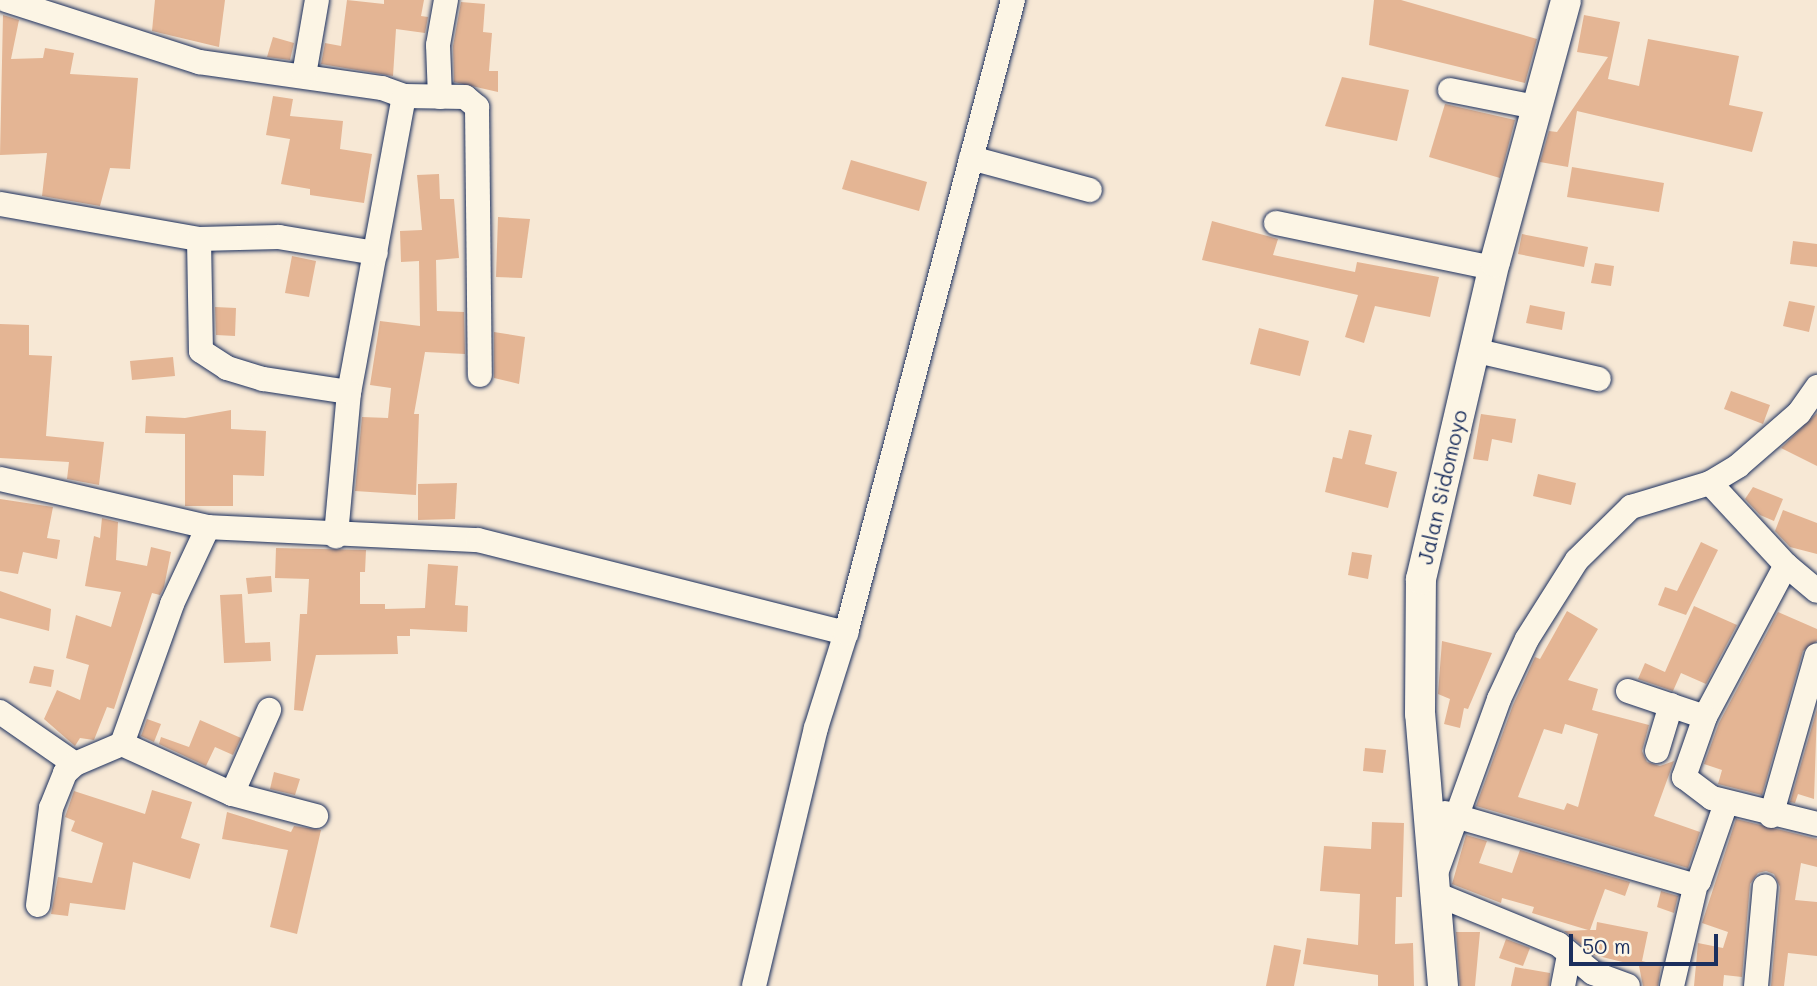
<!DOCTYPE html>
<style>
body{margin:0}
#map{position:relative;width:1817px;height:986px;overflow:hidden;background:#f7e8d5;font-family:Mali,sans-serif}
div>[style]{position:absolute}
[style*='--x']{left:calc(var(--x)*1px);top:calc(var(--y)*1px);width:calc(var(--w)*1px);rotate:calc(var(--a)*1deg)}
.building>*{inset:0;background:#e4b594}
.roads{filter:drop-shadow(0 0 2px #1b2f5e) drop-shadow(0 0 2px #1b2f5e)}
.minor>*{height:24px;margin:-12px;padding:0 12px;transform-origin:12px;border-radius:12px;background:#fcf5e5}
.major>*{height:30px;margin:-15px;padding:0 15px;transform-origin:15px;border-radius:15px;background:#fcf5e5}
span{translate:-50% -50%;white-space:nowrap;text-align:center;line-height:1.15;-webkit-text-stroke:5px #fcf5e5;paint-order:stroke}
.street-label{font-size:21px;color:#1b2f5e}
.scale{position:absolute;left:1569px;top:934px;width:149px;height:32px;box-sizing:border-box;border:4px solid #1b2f5e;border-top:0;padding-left:9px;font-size:21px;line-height:24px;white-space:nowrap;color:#1b2f5e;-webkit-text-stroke:5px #fcf5e5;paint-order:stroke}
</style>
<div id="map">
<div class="building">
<i style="clip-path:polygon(155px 0,225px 0,219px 47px,152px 31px)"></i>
<i style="clip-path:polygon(347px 0,384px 4px,384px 0,424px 0,421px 16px,428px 17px,425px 33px,396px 29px,393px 76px,321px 64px,325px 43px,341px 46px)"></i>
<i style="clip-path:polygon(1374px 0,1401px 0,1537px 39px,1525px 83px,1369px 45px)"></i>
<i style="clip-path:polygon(461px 2px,485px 4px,483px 32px,492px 33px,489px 71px,498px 71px,498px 92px,454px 82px,453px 46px)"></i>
<i style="clip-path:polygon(3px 15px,19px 20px,11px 59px,43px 58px,45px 48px,74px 53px,70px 74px,138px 78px,130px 169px,110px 168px,100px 206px,42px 196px,47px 153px,0 155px)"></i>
<i style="clip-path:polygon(1584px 15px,1620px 22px,1608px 79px,1639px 86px,1648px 39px,1739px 56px,1729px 105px,1763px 112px,1752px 152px,1577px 111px,1568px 167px,1540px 162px,1549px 131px,1557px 132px,1608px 57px,1577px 52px)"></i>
<i style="clip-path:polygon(273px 37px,294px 43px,290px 60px,267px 57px)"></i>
<i style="clip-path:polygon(1342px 77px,1409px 90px,1397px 141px,1325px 126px)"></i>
<i style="clip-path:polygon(273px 96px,293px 99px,290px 116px,343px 121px,340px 149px,372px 154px,364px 203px,310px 195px,310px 189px,281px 184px,290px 139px,266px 135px)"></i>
<i style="clip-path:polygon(1445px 104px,1515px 120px,1500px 178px,1429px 157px)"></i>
<i style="clip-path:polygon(851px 160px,927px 182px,919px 211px,842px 189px)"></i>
<i style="clip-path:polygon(1572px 167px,1664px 183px,1659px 212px,1567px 197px)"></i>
<i style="clip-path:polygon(439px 174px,440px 199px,454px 199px,459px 258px,436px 260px,437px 311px,464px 312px,465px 354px,425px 352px,414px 414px,419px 414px,416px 495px,355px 491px,362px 417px,388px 418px,391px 388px,370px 385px,380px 321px,420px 326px,419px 261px,401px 262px,400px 231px,422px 230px,417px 175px)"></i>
<i style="clip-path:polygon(498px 217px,530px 219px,522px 278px,496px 277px)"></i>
<i style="clip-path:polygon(1212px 221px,1278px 239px,1273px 255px,1355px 272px,1357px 262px,1439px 277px,1430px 317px,1375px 306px,1364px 343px,1345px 337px,1358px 295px,1202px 260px)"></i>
<i style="clip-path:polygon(1522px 234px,1588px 247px,1584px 267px,1518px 254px)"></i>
<i style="clip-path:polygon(1793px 241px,1817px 244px,1817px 267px,1790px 264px)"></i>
<i style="clip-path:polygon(292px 256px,316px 261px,309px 297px,285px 293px)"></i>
<i style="clip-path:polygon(1595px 263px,1614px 266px,1611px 286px,1591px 283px)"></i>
<i style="clip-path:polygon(1789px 301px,1815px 306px,1809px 332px,1783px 326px)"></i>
<i style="clip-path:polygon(1530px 305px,1565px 312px,1562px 330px,1526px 323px)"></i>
<i style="clip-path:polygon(215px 307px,236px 308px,235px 336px,216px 335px)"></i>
<i style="clip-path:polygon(0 324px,29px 325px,29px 355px,52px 356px,46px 436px,104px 442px,99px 485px,67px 479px,69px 462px,0 458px)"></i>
<i style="clip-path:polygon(1259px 328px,1309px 341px,1300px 376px,1250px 364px)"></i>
<i style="clip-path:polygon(494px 332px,525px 337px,519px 384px,494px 378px)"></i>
<i style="clip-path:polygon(173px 357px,175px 376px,132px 380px,130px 361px)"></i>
<i style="clip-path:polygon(1731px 391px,1770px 405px,1763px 424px,1724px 409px)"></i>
<i style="clip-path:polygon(231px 410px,231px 429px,266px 431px,264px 476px,233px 475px,233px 506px,185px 506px,185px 434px,145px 433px,146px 416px,185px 418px)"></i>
<i style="clip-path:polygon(1817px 413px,1817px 466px,1781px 448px)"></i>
<i style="clip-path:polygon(1481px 414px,1516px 419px,1512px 443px,1492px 439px,1488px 461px,1473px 459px)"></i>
<i style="clip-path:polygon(1349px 430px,1372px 435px,1365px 464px,1397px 472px,1388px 508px,1325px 492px,1333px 457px,1342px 459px)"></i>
<i style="clip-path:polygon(1538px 474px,1576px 483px,1571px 505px,1533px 496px)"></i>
<i style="clip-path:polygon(457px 483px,455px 519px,418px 520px,418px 484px)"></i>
<i style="clip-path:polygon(1753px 487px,1783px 499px,1774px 521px,1760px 515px,1745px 499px)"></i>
<i style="clip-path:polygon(0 499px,53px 507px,47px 538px,60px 540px,57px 559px,23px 552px,18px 574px,0 571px)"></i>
<i style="clip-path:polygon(1783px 510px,1817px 523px,1817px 554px,1790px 547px,1775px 531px)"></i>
<i style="clip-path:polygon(102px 518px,118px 522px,116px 560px,147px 566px,151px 547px,171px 552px,164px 587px,160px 595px,152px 593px,114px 709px,107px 707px,94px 740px,80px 738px,75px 746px,44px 719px,57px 690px,80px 700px,89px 665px,66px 658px,76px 615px,111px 627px,121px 592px,85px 586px,94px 536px,100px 538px)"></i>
<i style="clip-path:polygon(1701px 542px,1718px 550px,1686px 615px,1658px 605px,1665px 587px,1677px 591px)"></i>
<i style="clip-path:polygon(276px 548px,366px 550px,365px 572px,360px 572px,360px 604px,385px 604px,385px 609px,425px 608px,428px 564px,458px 566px,455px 605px,468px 606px,467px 632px,410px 629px,410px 636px,397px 636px,398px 654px,316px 655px,303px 711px,294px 710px,300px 614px,307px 614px,309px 579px,275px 578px)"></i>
<i style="clip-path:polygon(1352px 552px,1372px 555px,1368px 579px,1348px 575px)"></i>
<i style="clip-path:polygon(271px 576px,272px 592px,248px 594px,246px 578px)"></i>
<i style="clip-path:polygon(0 591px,51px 609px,49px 631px,0 618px)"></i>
<i style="clip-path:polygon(242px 594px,245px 643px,270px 642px,271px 661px,224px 663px,220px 595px)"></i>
<i style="clip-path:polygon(1694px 606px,1737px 625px,1706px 684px,1681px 673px,1673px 691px,1638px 679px,1645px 663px,1665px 672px)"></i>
<i style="clip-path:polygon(evenodd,1567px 611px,1598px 629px,1568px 680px,1598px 689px,1592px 710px,1649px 725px,1642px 751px,1647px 762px,1660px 766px,1674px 761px,1654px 816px,1700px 832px,1688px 868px,1476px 806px,1513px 705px,1535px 657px,1540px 659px,1567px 611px,1565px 724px,1598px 734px,1578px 807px,1567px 803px,1564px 810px,1518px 797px,1544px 729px,1562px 734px,1565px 724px)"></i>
<i style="clip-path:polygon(1778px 612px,1817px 629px,1817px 641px,1803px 651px,1762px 795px,1718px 784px,1722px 770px,1704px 764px,1719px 723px)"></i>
<i style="clip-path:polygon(1442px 641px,1492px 653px,1468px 709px,1464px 708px,1460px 728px,1444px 724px,1450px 699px,1438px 694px)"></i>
<i style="clip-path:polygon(34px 666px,54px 670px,51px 687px,29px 683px)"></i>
<i style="clip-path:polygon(1817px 709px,1814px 799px,1798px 794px,1795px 803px,1790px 802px)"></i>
<i style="clip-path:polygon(147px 719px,161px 724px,154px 742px,141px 736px)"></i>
<i style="clip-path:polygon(200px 720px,241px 738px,233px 755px,215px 747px,206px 766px,159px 744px,161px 737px,189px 747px)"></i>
<i style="clip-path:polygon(1365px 748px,1386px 750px,1383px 773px,1363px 771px)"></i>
<i style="clip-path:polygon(274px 772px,300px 779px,295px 795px,270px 789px)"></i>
<i style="clip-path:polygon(152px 790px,192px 802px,181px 838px,200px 844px,190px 879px,133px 862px,125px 910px,70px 903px,68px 916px,51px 914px,58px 877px,92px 883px,103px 843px,71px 831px,75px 821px,65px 817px,74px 791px,145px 814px)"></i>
<i style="clip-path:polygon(227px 812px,291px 832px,294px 826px,321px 830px,297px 934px,270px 927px,288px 850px,222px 839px)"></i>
<i style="clip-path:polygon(1736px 819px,1817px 839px,1817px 867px,1801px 863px,1795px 900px,1817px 902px,1817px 956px,1788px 953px,1784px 986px,1771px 986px,1780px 887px,1774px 874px,1766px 871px,1758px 873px,1750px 884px,1742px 977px,1724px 975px,1723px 986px,1694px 986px,1698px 943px,1723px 948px,1728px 932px,1702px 923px)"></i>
<i style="clip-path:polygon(1372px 822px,1404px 823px,1402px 897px,1396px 897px,1395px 944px,1413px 943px,1414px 986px,1378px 986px,1378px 975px,1303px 964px,1307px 938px,1358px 945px,1360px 894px,1320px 891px,1324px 846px,1371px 849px)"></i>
<i style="clip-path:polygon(1466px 835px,1487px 841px,1479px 863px,1512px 873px,1520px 850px,1630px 882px,1625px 896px,1605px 889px,1590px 930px,1596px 930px,1597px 922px,1648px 932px,1642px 961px,1661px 966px,1658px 986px,1643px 986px,1639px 966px,1594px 955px,1564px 931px,1588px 930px,1532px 913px,1534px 907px,1502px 898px,1501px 903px,1452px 884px)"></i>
<i style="clip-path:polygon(1661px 891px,1678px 896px,1674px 913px,1657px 907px)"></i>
<i style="clip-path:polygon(1456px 932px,1480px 932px,1475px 986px,1460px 986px)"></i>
<i style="clip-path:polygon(1506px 939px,1530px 948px,1523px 966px,1499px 958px)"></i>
<i style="clip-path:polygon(1274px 945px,1301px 950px,1294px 986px,1266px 986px)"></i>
<i style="clip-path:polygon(1515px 967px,1550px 973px,1549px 986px,1511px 986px)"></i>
</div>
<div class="roads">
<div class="minor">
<i style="--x:6;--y:0;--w:203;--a:17.8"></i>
<i style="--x:199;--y:62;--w:185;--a:8.1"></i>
<i style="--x:382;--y:88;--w:23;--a:20"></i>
<i style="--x:404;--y:96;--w:301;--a:100.5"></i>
<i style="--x:349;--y:392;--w:145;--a:95.2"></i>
<i style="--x:304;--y:75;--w:76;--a:-80.2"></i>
<i style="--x:1450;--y:90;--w:88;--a:11.2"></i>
<i style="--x:404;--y:96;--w:61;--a:0.9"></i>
<i style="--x:465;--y:97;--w:16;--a:40"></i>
<i style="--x:477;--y:107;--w:268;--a:89.4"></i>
<i style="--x:440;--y:97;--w:52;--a:-92.2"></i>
<i style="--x:438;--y:45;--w:46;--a:-79.9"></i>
<i style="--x:971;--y:158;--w:123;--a:15.1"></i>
<i style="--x:0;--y:204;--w:202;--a:10"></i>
<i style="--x:199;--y:239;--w:112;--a:89"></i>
<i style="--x:201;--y:351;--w:31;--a:33"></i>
<i style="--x:227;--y:368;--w:38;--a:17"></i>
<i style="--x:263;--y:379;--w:87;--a:8.6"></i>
<i style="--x:1276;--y:223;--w:223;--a:11.7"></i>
<i style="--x:199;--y:239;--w:80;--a:-1.4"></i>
<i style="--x:279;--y:237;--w:98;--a:9.4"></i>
<i style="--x:1473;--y:350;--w:129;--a:13"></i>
<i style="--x:0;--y:479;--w:213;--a:13"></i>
<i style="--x:208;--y:527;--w:270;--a:2.8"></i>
<i style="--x:478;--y:540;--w:380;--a:14.2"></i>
<i style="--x:1710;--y:483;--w:112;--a:47.2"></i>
<i style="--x:1786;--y:565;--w:40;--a:40"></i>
<i style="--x:1786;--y:565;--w:172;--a:118.1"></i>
<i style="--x:1705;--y:717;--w:64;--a:109.3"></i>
<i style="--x:1684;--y:777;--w:35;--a:37"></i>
<i style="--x:1712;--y:798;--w:108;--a:13.9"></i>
<i style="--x:1628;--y:691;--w:81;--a:18.7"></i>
<i style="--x:0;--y:712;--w:91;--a:34.7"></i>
<i style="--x:122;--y:744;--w:121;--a:24.4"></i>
<i style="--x:232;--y:794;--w:87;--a:14.7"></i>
<i style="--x:1657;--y:751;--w:48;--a:-73.1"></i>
<i style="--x:232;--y:794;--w:92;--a:-66.2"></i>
<i style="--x:1445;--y:813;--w:258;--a:16.2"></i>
<i style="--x:1693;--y:885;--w:7;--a:-34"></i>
<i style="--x:1699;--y:881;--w:83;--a:-70.9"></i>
<i style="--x:1771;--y:816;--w:167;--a:-74.1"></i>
<i style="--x:1435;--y:876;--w:188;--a:-70.1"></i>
<i style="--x:1499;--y:699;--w:66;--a:-65"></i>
<i style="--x:1527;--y:639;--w:93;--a:-57.7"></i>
<i style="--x:1577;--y:560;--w:76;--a:-44.5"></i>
<i style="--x:1631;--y:507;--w:83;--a:-16.9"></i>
<i style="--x:1710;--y:483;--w:33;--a:-31"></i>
<i style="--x:1738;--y:466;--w:81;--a:-41"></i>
<i style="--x:1799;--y:413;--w:32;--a:-55"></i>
<i style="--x:1436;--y:894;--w:132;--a:22.3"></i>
<i style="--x:1558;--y:944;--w:45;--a:39.6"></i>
<i style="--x:1593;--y:973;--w:37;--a:20"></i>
<i style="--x:38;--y:905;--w:98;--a:-82.4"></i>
<i style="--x:51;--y:808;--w:38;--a:-68"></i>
<i style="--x:65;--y:773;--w:13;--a:-42"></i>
<i style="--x:75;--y:764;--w:51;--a:-23.1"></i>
<i style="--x:122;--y:744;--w:149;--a:-70.3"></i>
<i style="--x:172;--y:604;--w:85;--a:-64.9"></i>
<i style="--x:754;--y:986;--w:265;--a:-76.5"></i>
<i style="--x:816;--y:728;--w:100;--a:-72.5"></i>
<i style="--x:846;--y:633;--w:655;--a:-75.22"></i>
<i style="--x:1563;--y:986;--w:32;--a:-79"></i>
<i style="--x:1672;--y:986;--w:105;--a:-76.8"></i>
<i style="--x:1756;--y:986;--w:100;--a:-84.9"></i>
</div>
<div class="major">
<i style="--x:1443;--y:986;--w:273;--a:-94.8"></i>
<i style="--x:1420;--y:714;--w:135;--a:-89.6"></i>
<i style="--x:1421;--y:579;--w:326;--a:-76.9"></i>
<i style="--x:1495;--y:262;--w:271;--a:-74.8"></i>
</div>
</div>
<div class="street-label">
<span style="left:1442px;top:487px;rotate:-77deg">Jalan Sidomoyo</span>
</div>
<div class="scale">50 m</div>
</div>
